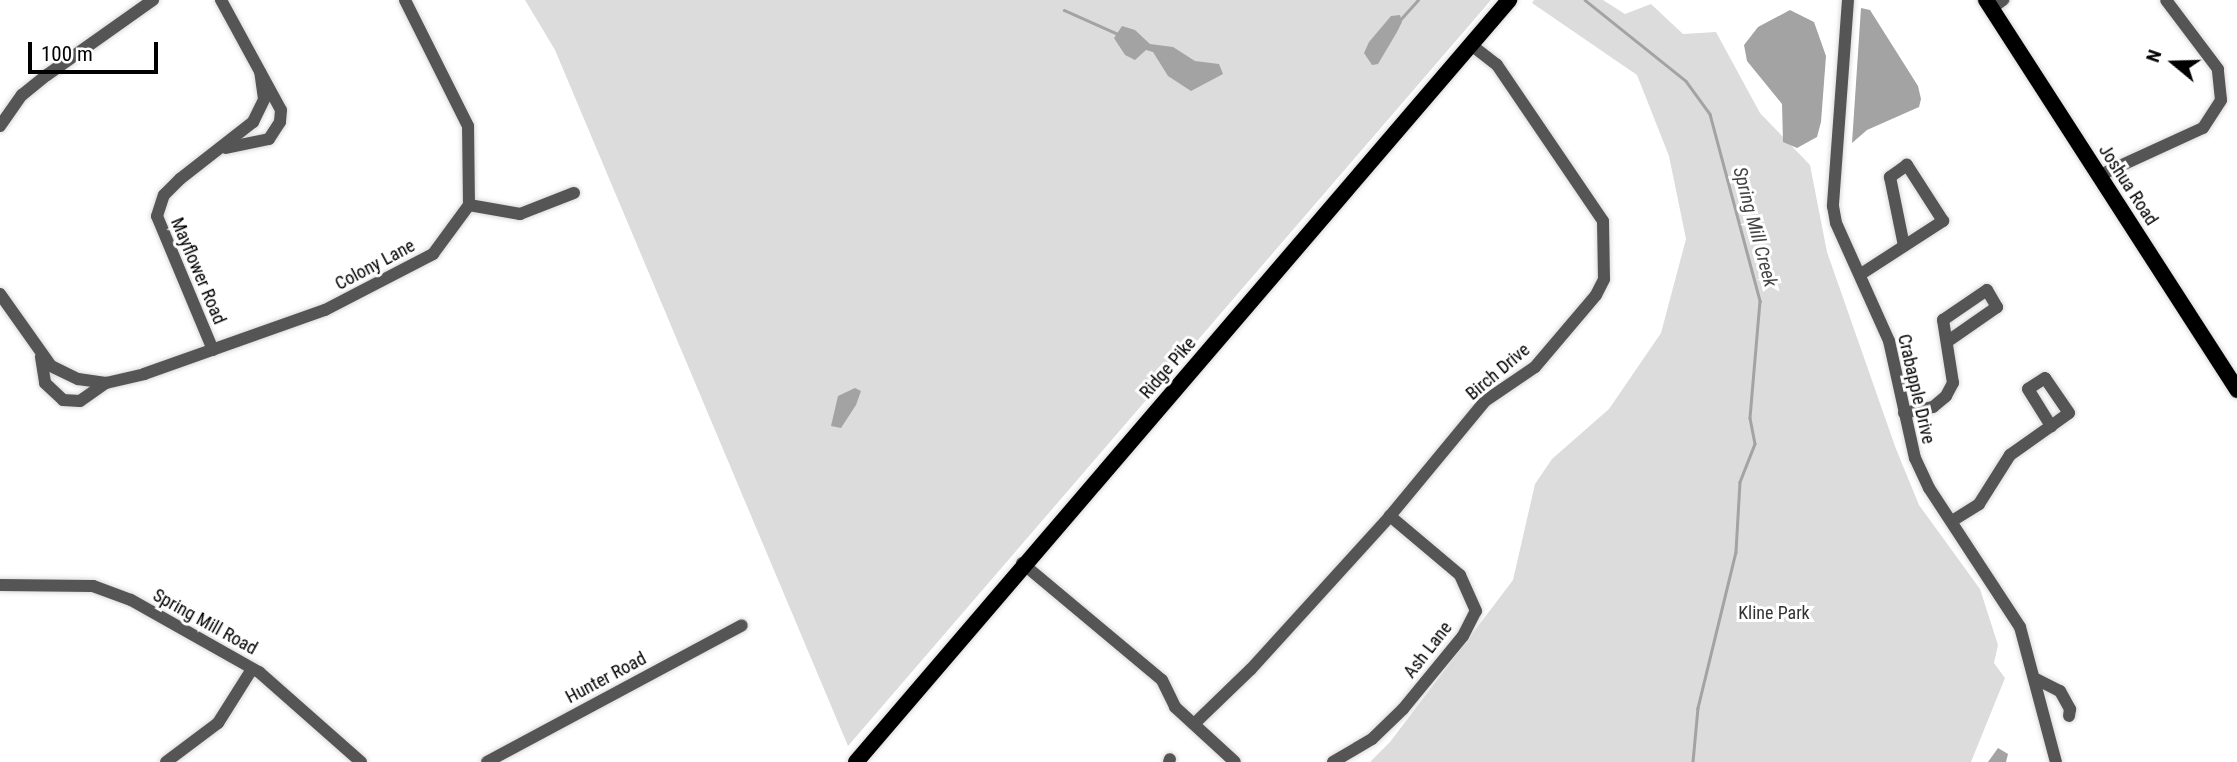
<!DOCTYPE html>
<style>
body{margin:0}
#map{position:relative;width:2237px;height:762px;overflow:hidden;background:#fff;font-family:"Roboto Condensed",sans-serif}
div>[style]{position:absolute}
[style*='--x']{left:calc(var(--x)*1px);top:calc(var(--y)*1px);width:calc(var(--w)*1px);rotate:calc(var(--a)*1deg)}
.green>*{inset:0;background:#dcdcdc}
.water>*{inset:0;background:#a3a3a3}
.stream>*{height:2.5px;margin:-1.25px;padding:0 1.25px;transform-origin:1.25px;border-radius:1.25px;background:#a3a3a3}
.roads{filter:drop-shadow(0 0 2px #dbdbdb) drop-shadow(0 0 2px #dbdbdb)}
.minor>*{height:12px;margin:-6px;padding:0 6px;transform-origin:6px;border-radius:6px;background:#555}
.major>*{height:16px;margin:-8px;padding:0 8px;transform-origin:8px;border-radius:8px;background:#000}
span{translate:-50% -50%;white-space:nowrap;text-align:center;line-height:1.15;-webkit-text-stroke:6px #fff;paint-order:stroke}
.street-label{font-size:18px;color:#000}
.park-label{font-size:18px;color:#333}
.water-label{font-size:19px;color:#444;font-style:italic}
.north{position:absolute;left:2139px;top:28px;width:70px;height:70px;-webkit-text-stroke:5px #fff;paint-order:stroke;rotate:289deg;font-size:19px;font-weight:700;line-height:28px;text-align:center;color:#000}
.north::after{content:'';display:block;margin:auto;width:24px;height:32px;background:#000;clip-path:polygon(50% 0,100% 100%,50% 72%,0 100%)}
.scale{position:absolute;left:28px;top:42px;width:130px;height:32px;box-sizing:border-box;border:4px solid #000;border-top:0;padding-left:9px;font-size:21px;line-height:24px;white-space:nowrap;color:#000;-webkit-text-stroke:5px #fff;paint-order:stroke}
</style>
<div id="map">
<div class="green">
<i style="clip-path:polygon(525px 0,1491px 0,848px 746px,555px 50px)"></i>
<i style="clip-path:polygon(1534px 0,1603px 0,1625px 14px,1651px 4px,1683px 34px,1716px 32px,1760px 113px,1810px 165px,1827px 252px,1896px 449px,1919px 505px,1980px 589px,1998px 645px,1994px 663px,2005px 678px,1971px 762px,1370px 762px,1390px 742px,1513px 580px,1535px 484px,1552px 459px,1609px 409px,1661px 333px,1686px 239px,1669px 156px,1637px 75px,1532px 3px)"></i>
</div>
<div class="water">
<i style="clip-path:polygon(1861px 8px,1870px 10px,1918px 86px,1921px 99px,1919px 107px,1867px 130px,1852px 143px)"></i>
<i style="clip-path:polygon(1790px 10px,1814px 22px,1826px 56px,1821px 122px,1817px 137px,1797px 148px,1783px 142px,1782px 104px,1747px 61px,1744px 45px,1758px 27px)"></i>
<i style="clip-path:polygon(1400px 15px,1402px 22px,1397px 32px,1378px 64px,1372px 65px,1364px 53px,1369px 42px,1391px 16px)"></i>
<i style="clip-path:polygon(1122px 26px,1135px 30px,1150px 44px,1173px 47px,1195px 61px,1219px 64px,1223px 74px,1191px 91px,1168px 76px,1153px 52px,1146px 50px,1135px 60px,1125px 55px,1114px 38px)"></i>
<i style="clip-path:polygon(855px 388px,861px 391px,856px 405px,841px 428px,831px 426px,838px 396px)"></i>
<i style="clip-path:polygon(1998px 748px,2008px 754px,2006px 762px,1988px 762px)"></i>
</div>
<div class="stream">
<i style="--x:1585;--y:0;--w:129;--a:38.7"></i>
<i style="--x:1686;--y:81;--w:41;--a:54"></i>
<i style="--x:1710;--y:114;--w:194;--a:75"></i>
<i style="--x:1760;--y:301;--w:117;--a:94.9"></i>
<i style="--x:1750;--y:418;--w:26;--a:79"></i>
<i style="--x:1755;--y:444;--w:41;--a:111.5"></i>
<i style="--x:1740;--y:482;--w:70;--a:93.3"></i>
<i style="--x:1736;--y:552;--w:161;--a:103.7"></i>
<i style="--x:1698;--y:708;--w:54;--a:95.3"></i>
<i style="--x:1064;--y:10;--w:59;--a:24"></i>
<i style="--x:1399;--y:21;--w:28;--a:-48"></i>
</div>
<div class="roads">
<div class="minor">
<i style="--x:221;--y:0;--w:125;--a:61.4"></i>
<i style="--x:281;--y:110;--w:12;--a:95"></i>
<i style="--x:280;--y:122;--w:20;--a:123"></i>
<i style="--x:269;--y:139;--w:44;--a:168.2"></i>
<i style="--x:1848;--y:0;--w:207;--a:94.2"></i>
<i style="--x:1833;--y:206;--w:17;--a:80"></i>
<i style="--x:1836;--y:223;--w:129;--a:65.8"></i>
<i style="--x:1889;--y:341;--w:120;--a:77.5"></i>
<i style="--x:1915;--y:458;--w:33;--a:65"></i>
<i style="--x:1929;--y:488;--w:166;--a:56.8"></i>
<i style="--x:2020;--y:627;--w:140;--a:75.1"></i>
<i style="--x:1992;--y:8;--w:14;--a:-36"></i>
<i style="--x:0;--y:126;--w:38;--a:-55"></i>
<i style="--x:22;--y:95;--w:32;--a:-39"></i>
<i style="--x:47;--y:75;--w:130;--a:-35.3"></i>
<i style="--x:2098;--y:176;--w:115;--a:-24.6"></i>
<i style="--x:2203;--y:128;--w:33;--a:-57"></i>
<i style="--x:2221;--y:100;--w:31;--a:-96"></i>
<i style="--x:2218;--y:69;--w:86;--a:-127"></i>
<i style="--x:469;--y:205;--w:52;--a:10"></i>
<i style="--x:520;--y:214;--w:58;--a:-21.3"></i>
<i style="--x:1861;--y:274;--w:98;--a:-32.9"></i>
<i style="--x:1943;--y:221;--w:67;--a:-122.7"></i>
<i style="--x:1907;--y:165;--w:21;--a:145"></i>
<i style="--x:1890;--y:177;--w:70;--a:78.5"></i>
<i style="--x:0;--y:294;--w:88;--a:54.7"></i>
<i style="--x:51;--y:366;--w:30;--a:26"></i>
<i style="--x:78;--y:379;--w:28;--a:8"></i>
<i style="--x:106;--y:383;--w:39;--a:-13"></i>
<i style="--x:144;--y:374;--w:192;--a:-19.5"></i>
<i style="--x:325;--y:310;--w:122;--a:-27.4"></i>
<i style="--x:433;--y:254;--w:61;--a:-53.7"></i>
<i style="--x:469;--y:205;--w:79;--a:-90.7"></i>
<i style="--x:468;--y:126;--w:141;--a:-116.6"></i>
<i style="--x:213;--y:350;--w:145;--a:-112.7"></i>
<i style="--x:157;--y:216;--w:22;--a:-72"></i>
<i style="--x:164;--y:195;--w:23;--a:-45"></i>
<i style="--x:180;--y:179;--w:93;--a:-38"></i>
<i style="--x:253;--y:122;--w:25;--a:-64"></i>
<i style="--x:264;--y:99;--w:27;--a:-98"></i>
<i style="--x:41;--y:357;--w:26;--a:81"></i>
<i style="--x:45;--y:383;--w:25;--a:43"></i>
<i style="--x:63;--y:400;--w:17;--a:3"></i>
<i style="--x:80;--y:401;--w:32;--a:-35"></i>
<i style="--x:1904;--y:413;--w:30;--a:-12"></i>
<i style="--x:1933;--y:407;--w:17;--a:-40"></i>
<i style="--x:1946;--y:396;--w:15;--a:-62"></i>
<i style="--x:1953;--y:383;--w:64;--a:-99"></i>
<i style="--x:1943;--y:320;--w:53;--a:-34.3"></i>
<i style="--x:1987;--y:290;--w:20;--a:60"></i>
<i style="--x:1997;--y:307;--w:60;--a:145.2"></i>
<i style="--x:1952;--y:521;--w:32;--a:-32"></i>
<i style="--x:1979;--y:504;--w:58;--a:-57.7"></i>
<i style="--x:2010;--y:455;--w:50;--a:-35.3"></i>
<i style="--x:2051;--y:426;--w:22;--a:-36"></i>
<i style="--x:2069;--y:413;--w:42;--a:-124.4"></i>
<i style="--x:2045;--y:378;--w:20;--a:147"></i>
<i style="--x:2028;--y:389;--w:44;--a:58.1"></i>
<i style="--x:1022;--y:563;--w:182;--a:39.9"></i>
<i style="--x:1162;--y:680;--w:30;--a:64"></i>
<i style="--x:1175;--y:707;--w:81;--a:42.5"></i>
<i style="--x:0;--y:585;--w:93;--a:0.6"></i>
<i style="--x:93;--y:586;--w:40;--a:20.2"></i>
<i style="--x:131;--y:600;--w:147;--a:29.4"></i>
<i style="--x:259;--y:672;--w:136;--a:41.4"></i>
<i style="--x:2034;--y:678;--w:29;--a:27"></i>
<i style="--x:2060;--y:691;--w:21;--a:61"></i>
<i style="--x:2070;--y:709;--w:7;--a:98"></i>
<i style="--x:1194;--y:724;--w:79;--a:-44"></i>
<i style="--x:1251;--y:669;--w:207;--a:-47.7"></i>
<i style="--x:1390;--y:516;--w:149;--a:-50.4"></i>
<i style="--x:1485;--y:401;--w:60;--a:-34.2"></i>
<i style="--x:1535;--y:367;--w:94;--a:-49.7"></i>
<i style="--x:1596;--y:295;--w:18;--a:-63"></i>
<i style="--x:1604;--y:279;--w:58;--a:-91"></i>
<i style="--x:1603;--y:221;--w:189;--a:-124.2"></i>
<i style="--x:1497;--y:65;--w:33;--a:-142"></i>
<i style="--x:166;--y:762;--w:65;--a:-36.9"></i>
<i style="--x:218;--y:723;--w:64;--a:-57.8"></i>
<i style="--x:487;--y:762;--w:289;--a:-28.2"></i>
<i style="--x:1169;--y:762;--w:3;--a:-72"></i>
<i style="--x:1333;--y:762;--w:45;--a:-30.5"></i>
<i style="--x:1372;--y:739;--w:43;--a:-44.1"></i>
<i style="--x:1403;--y:709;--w:94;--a:-50.6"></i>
<i style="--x:1463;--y:636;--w:28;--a:-63"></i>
<i style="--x:1476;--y:611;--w:39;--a:-114"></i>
<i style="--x:1460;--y:575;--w:92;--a:-139.9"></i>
</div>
<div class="major">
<i style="--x:1986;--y:0;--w:464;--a:57.2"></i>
<i style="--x:856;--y:762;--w:1004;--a:-49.4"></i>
</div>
</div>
<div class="street-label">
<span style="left:2128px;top:185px;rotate:57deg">Joshua Road</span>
<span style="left:375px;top:265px;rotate:-28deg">Colony Lane</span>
<span style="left:198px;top:271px;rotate:67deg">Mayflower Road</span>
<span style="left:1168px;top:368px;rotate:-49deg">Ridge Pike</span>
<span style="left:1498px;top:372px;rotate:-40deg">Birch Drive</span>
<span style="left:1916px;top:389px;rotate:77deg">Crabapple Drive</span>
<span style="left:205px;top:622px;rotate:29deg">Spring Mill Road</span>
<span style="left:1428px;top:650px;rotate:-52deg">Ash Lane</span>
<span style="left:606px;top:678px;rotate:-28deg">Hunter Road</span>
</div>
<div class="park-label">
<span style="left:1774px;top:613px">Kline Park</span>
</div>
<div class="water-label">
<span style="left:1755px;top:227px;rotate:75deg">Spring Mill Creek</span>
</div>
<div class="north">N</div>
<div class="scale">100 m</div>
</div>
